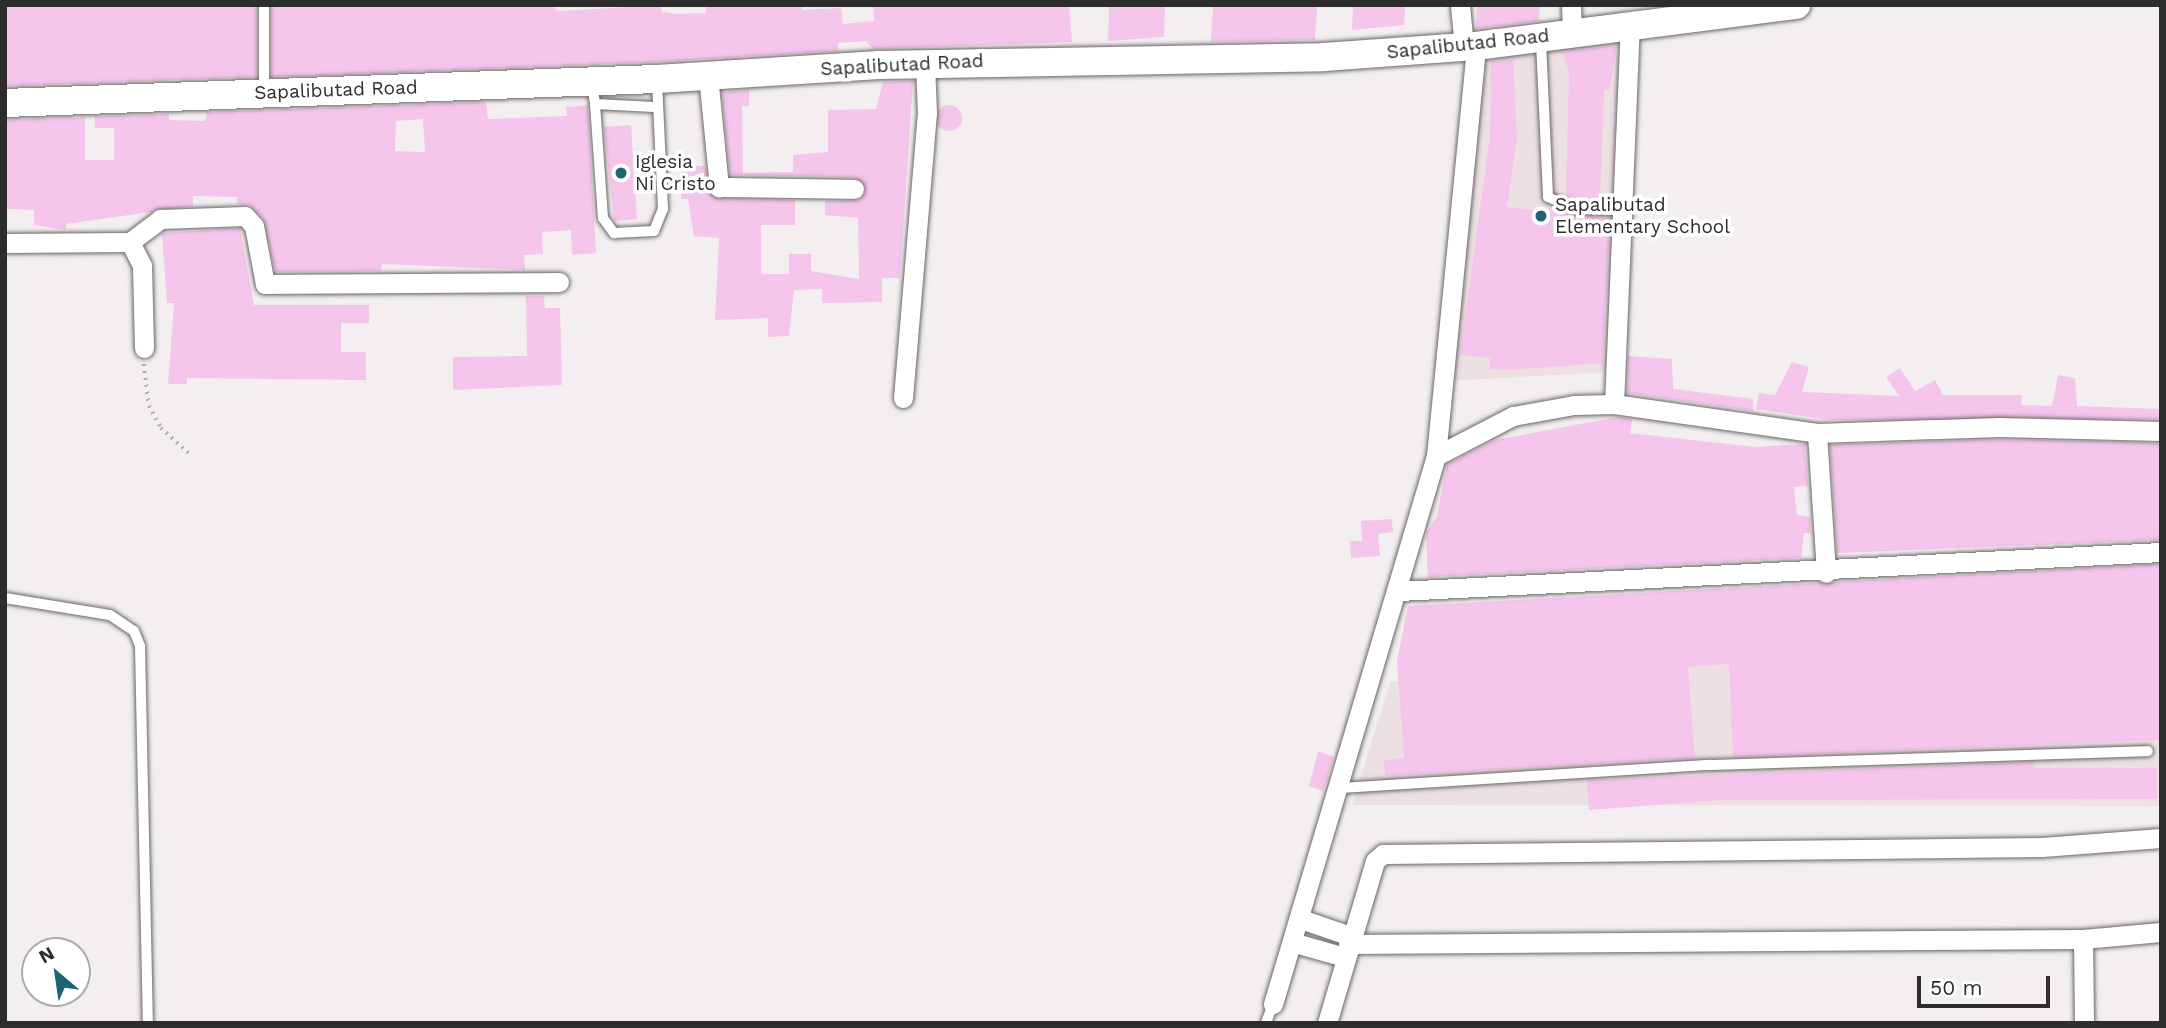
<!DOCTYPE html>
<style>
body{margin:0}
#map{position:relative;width:2166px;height:1028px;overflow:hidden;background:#f3eff0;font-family:"Work Sans",sans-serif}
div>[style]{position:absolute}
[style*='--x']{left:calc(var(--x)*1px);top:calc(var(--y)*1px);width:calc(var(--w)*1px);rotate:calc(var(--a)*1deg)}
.built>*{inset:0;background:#ede0e3}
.building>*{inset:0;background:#f5c5ec}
.round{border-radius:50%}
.path>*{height:3.5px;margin-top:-1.75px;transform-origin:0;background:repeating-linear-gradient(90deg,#b3b0b1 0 2px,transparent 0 7px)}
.roads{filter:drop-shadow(0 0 2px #6b6768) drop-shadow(0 0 2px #6b6768)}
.lane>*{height:10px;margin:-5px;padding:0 5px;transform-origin:5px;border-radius:5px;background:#fff}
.street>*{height:19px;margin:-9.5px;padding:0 9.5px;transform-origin:9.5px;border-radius:9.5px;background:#fff}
.secondary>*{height:28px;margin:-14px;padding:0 14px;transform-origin:14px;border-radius:14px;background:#fff}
.dots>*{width:19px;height:19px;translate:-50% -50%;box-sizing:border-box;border:4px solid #fff;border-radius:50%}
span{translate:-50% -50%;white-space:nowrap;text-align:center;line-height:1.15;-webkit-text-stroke:7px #fff;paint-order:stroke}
.street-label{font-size:19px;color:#2e2d2d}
.poi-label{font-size:19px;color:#2e2d2d}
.left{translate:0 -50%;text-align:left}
.frame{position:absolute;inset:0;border:7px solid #2e2d2d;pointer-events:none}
.north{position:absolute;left:21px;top:937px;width:70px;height:70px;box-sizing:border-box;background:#fff;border:2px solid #ababab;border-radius:50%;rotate:331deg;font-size:19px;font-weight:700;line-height:28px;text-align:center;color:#2e2d2d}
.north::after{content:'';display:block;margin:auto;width:24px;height:32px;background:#1e6475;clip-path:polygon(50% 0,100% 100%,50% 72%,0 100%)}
.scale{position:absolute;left:1917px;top:976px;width:133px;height:32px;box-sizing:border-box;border:4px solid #2e2d2d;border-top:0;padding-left:9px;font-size:21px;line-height:24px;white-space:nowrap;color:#2e2d2d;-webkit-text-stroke:5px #fff;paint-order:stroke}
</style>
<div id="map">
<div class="built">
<i style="clip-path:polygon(1619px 38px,1611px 372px,1446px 381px,1484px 54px)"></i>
<i style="clip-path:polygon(2161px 640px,2161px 806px,1352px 805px,1390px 682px)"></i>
</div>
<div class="building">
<i style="clip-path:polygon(5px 5px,257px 5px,257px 77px,5px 86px)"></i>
<i style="clip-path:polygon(271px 5px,550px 5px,559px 11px,661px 5px,662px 12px,678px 14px,706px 13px,706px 5px,802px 5px,802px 10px,841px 8px,843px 24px,874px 21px,873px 5px,1069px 5px,1072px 42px,873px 49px,866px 41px,838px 43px,838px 51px,656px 62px,271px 77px)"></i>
<i style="clip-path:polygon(1109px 5px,1165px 5px,1164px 37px,1108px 41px)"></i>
<i style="clip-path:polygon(1213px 5px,1317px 6px,1315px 40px,1211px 42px)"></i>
<i style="clip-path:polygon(1353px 5px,1405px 5px,1404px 25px,1352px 30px)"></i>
<i style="clip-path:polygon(1477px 5px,1540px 5px,1539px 21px,1476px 29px)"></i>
<i style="clip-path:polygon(1617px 45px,1610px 89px,1604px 90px,1600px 202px,1577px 202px,1566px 197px,1569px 72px,1563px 52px)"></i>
<i style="clip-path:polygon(1513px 60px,1517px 137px,1507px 207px,1610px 217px,1603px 363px,1512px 370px,1489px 369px,1490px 358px,1460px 355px,1490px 136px,1491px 61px)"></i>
<i style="clip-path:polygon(913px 81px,900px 278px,882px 278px,882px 302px,822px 303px,822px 289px,794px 290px,789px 336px,768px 337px,768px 318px,715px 320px,719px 238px,694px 236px,688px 199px,681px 199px,681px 166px,705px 166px,714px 198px,795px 200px,795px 225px,761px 225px,761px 274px,789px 274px,789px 254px,811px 254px,811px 271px,859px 279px,858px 218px,825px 215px,825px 201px,859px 200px,866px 190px,854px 177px,730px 175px,722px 92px,749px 90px,749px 106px,742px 106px,743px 173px,793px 172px,793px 155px,828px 152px,828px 110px,876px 109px,883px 82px)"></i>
<i style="clip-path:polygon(evenodd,486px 102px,488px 119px,567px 116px,566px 107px,588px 105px,596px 253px,572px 255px,571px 230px,542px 232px,543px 254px,524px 255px,525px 270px,382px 264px,381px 271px,275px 272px,263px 218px,250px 205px,237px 204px,237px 197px,193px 196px,193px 206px,66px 224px,66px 230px,34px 225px,34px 210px,8px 209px,5px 203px,5px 120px,85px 117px,85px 160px,114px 160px,114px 128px,95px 128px,95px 116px,169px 114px,169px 120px,205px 121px,207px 112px,486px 102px,423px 119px,425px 152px,395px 151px,396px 121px,423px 119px)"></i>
<i class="round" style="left:936px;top:105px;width:26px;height:26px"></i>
<i style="clip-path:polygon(631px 125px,637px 219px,614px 221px,604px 127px)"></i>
<i style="clip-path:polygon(240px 228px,254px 305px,369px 305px,369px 323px,341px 323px,341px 352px,366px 352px,366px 380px,187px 378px,187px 384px,168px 384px,174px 303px,167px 303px,162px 233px)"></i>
<i style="clip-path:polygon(526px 296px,544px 296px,545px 308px,560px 308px,562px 385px,453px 390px,453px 357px,527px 356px)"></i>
<i style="clip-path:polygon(1628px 356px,1672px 359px,1673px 389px,1753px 399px,1753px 411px,1627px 393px)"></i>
<i style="clip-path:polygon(1792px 362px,1809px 367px,1802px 392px,1899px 396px,1886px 377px,1900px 368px,1915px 391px,1935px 380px,1943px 395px,2022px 395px,2021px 405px,2052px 406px,2058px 375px,2075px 378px,2077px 406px,2161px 409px,2161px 419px,1830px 420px,1756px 409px,1759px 393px,1775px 395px)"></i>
<i style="clip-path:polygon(1618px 417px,1632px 419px,1630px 433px,1755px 447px,1805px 444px,1808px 486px,1794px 487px,1797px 515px,1810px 517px,1811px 533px,1804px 533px,1801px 558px,1428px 577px,1426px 533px,1437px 516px,1447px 464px,1495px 440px)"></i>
<i style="clip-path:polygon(1999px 439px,2161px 443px,2161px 540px,1837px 553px,1830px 445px)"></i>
<i style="clip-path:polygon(1392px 519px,1393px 532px,1378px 534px,1380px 556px,1351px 558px,1350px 541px,1362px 541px,1361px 521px)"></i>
<i style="clip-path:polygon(2161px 564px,2159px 740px,1733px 757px,1729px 664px,1688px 667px,1695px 758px,1385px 776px,1384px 760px,1404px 758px,1397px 661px,1408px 606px)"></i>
<i style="clip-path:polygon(1318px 751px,1334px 757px,1323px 791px,1309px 786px)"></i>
<i style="clip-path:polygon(2034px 762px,2034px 768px,2157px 768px,2157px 799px,1721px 800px,1589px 810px,1587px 780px)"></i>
</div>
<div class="path">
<i style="--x:144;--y:364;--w:42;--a:83.2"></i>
<i style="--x:149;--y:406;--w:25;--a:61"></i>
<i style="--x:161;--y:428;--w:38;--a:42"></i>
</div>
<div class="roads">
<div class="lane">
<i style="--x:264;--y:5;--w:87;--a:90"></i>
<i style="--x:1541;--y:42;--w:155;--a:87.4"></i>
<i style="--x:1548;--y:197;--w:30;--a:24"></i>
<i style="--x:1575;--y:209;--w:47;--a:1.2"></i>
<i style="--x:592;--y:84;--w:20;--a:81"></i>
<i style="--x:595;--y:104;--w:59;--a:2.9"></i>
<i style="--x:595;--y:104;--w:114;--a:86"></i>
<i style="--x:603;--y:218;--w:19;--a:54"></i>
<i style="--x:614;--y:233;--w:40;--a:-2.9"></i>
<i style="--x:654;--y:231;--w:24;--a:-68"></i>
<i style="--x:663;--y:209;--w:129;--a:-92.7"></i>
<i style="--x:5;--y:598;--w:106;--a:9.2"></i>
<i style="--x:110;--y:615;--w:29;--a:34"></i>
<i style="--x:134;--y:631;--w:16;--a:68"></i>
<i style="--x:140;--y:646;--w:377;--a:88.8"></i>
<i style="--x:1342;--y:788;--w:368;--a:-3.6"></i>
<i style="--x:1709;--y:765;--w:439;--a:-1.8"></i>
<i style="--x:1266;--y:1023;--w:20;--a:-70"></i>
</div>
<div class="street">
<i style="--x:1460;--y:5;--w:42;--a:84.6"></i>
<i style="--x:1571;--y:5;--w:29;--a:88"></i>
<i style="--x:708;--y:75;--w:113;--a:84.4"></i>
<i style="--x:719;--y:187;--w:135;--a:0.8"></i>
<i style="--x:130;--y:242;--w:38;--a:-37"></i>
<i style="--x:160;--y:219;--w:85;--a:-2"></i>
<i style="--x:245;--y:216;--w:13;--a:48"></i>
<i style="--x:254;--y:226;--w:59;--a:79.3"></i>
<i style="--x:265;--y:284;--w:294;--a:-0.4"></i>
<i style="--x:5;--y:243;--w:125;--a:-0.5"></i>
<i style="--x:130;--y:242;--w:27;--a:63"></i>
<i style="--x:142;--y:266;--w:82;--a:88.6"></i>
<i style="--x:903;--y:398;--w:286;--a:-85.2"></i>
<i style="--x:927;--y:113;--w:50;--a:-92.3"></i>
<i style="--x:1614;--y:404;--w:378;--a:-87.6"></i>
<i style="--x:1817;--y:433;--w:140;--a:86.3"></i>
<i style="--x:1436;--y:456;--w:87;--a:-27.5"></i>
<i style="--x:1513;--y:416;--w:62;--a:-10.2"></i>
<i style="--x:1574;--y:405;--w:40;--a:-1.4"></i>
<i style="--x:1614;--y:404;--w:205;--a:8.1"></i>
<i style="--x:1817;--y:433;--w:182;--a:-1.9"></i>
<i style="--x:1999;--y:427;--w:162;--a:1.4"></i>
<i style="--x:1399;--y:591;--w:763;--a:-2.93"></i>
<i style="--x:1301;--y:919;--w:52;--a:19.1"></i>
<i style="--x:2083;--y:939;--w:84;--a:89.3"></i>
<i style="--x:1295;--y:943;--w:51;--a:15.9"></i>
<i style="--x:1348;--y:944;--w:735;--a:-0.39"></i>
<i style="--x:2083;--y:939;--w:78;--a:-5.1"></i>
<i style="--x:1273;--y:1004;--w:572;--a:-73.44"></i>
<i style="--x:1436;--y:456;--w:412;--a:-84.4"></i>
<i style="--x:1327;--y:1023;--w:169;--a:-73.5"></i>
<i style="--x:1375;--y:861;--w:11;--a:-41"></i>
<i style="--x:1383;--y:854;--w:659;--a:-0.61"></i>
<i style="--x:2042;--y:847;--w:119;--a:-4.3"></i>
</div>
<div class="secondary">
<i style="--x:5;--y:103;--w:652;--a:-2.11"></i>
<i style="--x:657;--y:79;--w:222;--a:-3.6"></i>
<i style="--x:879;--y:65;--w:445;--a:-1"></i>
<i style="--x:1324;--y:57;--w:152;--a:-4.1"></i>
<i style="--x:1476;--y:46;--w:323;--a:-7.3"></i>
</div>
</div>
<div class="dots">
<i style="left:621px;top:173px;background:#1e6475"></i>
<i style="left:1541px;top:216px;background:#1e6475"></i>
</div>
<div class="street-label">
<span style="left:1468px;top:44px;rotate:-6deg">Sapalibutad Road</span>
<span style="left:902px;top:65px;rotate:-3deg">Sapalibutad Road</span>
<span style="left:336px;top:90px;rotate:-2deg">Sapalibutad Road</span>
</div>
<div class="poi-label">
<span class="left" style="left:635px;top:173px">Iglesia<br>Ni Cristo</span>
<span class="left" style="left:1555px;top:216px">Sapalibutad<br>Elementary School</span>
</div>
<div class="frame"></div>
<div class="north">N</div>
<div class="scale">50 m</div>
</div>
